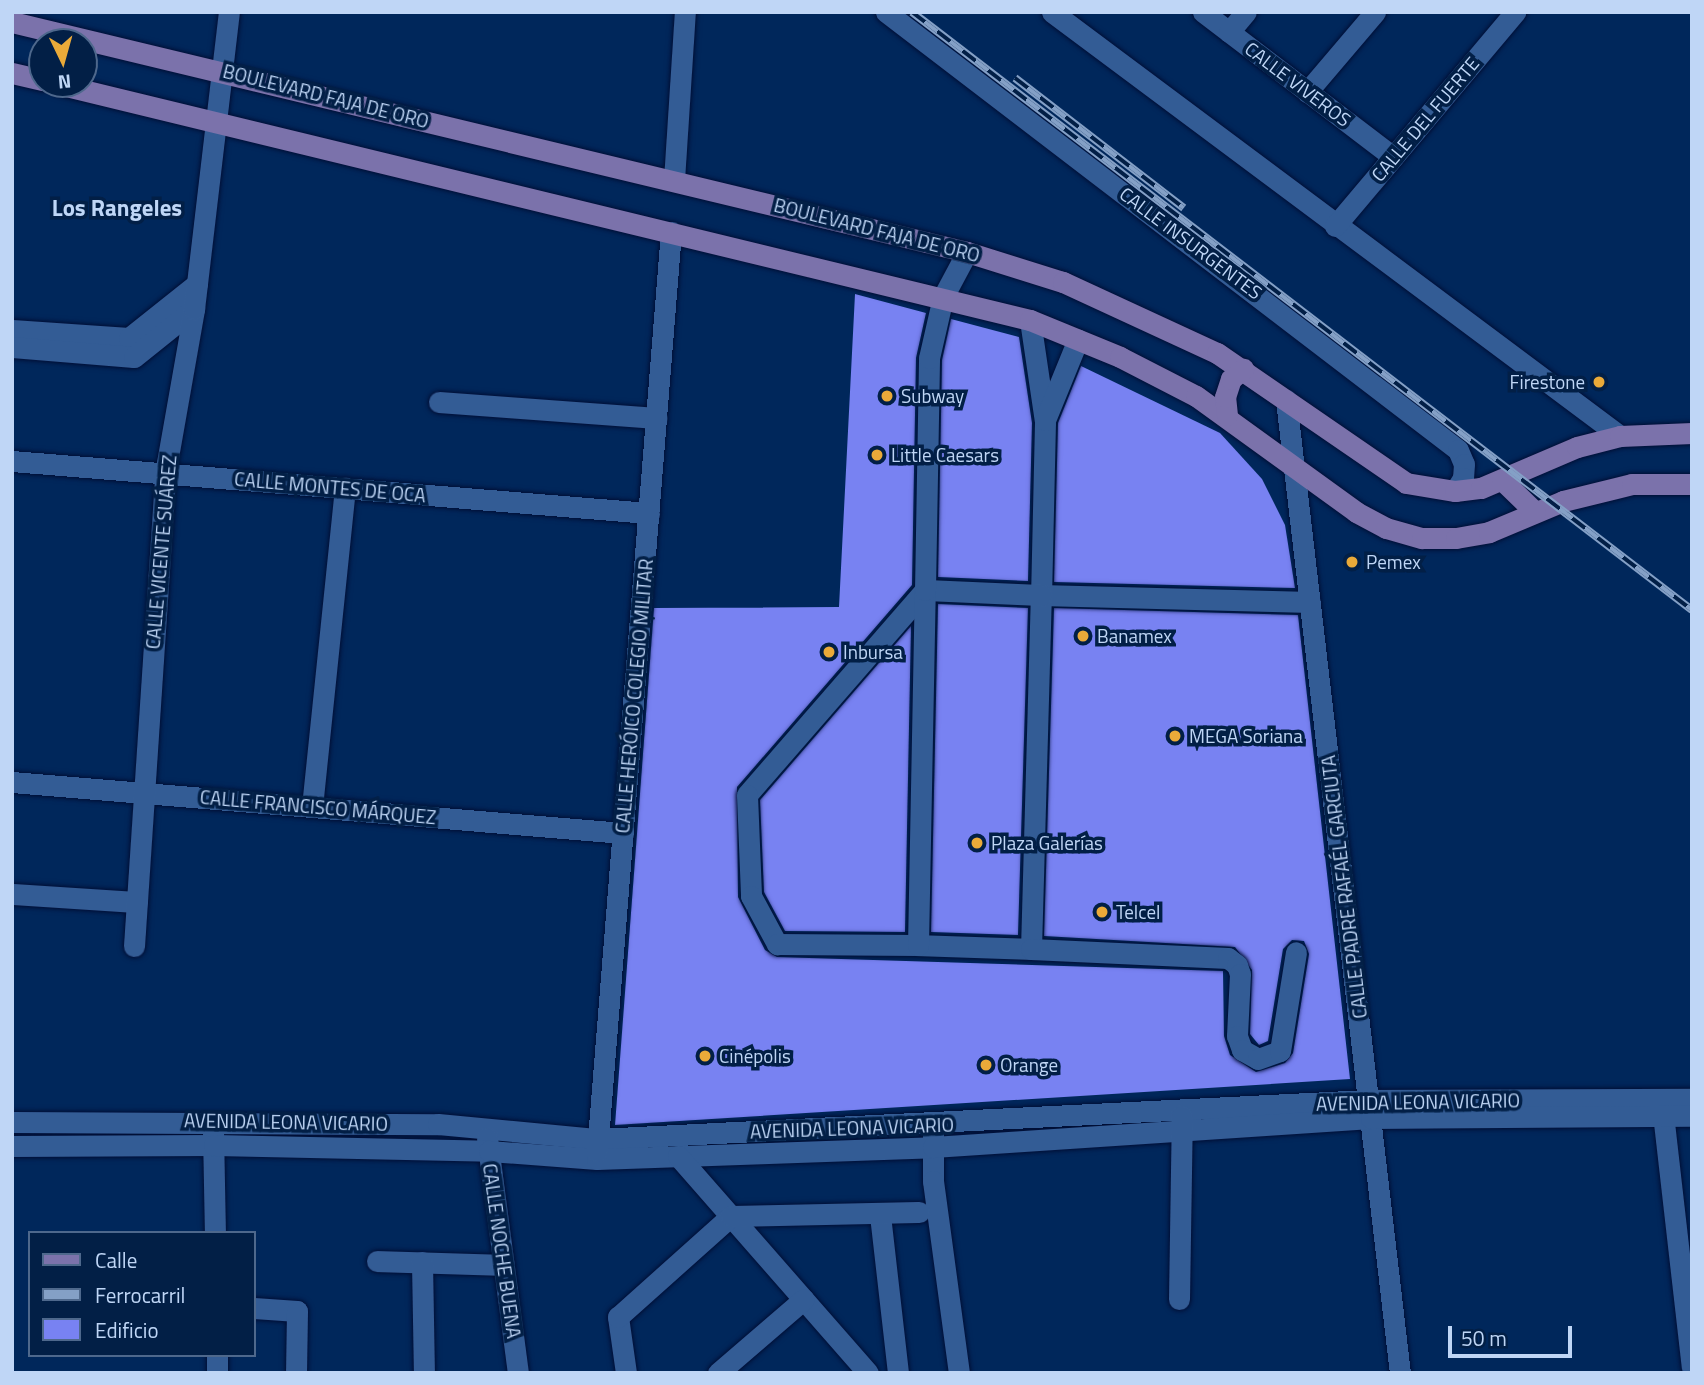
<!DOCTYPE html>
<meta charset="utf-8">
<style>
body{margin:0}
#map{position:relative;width:1704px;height:1385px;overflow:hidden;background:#00275b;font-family:"Titillium Web",sans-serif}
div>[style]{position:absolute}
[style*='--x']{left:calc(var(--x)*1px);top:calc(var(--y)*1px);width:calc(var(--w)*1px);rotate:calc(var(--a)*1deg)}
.building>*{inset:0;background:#7882f2}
.roads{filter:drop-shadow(0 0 2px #000f36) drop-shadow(0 0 2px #000f36)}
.minor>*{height:21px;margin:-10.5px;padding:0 10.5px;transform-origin:10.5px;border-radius:10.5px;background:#335c95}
.major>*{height:21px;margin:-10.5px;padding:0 10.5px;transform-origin:10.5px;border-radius:10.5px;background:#7b72ab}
.rail>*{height:8px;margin-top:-4px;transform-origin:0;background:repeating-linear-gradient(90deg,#021f46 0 16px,#84a0c6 0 32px);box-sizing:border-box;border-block:2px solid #84a0c6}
.dots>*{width:19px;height:19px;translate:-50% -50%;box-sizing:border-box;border:4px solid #021f46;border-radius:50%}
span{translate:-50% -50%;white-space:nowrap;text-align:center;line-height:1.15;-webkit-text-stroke:7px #021f46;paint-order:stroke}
.street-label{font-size:19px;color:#bfd6f6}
.poi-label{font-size:19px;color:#bfd6f6}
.right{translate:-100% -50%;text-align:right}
.left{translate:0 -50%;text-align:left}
.quarter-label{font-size:23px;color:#bfd6f6;font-weight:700}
.frame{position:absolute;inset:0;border:14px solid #bfd6f6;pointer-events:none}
.legend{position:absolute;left:28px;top:1231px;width:228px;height:126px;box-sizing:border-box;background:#021f46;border:2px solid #4e688c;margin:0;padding:9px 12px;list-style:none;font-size:21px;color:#bfd6f6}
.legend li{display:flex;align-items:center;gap:14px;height:35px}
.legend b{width:35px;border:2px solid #4e688c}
.north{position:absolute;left:28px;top:28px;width:70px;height:70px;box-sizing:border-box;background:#021f46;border:2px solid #4e688c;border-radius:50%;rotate:175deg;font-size:19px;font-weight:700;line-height:28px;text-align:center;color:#bfd6f6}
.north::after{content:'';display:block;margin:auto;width:24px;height:32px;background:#eaaa39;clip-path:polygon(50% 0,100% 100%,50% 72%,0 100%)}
.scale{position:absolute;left:1448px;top:1326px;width:124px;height:32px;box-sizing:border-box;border:4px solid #bfd6f6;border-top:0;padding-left:9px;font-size:21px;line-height:24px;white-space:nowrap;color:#bfd6f6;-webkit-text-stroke:5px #021f46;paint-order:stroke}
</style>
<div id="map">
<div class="building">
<i style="clip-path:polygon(855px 294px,926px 313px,916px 358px,912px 585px,737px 787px,738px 897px,765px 950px,777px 957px,1223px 971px,1224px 1036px,1230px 1055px,1256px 1072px,1285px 1063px,1293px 1053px,1309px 954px,1304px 941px,1292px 940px,1283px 949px,1268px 1041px,1259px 1045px,1250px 1034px,1252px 970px,1235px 947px,1044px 936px,1054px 608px,1298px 615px,1350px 1079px,615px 1125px,654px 608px,839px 607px)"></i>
<i style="clip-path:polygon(951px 319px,1019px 337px,1032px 423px,1028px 581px,938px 577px,942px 360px)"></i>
<i style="clip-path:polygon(1081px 366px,1220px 433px,1262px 479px,1285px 525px,1295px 588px,1054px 582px,1058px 423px)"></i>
<i style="clip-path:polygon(938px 604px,1028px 608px,1018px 935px,931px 932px)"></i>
<i style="clip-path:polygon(911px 626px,905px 932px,785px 931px,764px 892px,760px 800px)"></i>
</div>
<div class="roads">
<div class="minor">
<i style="--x:886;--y:12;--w:720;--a:37.44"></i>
<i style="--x:1458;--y:450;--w:15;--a:67"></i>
<i style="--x:1464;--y:464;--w:14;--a:94"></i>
<i style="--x:1463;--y:478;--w:15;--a:122"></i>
<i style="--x:1052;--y:12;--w:709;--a:36.74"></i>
<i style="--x:1203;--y:12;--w:239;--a:37.3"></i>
<i style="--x:1229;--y:32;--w:26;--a:-50"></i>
<i style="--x:1307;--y:92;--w:105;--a:-49.6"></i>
<i style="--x:674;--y:180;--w:168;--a:-86.3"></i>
<i style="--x:1335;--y:226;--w:280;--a:-49.9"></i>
<i style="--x:1030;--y:320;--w:103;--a:81.6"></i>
<i style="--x:1045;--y:422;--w:173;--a:91.3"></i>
<i style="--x:1041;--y:595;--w:269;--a:1.5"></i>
<i style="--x:12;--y:330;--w:117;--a:3.9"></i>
<i style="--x:129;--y:338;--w:87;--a:-38.5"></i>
<i style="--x:12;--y:347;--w:122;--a:4.7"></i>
<i style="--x:134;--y:357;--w:77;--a:-38.7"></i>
<i style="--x:1286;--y:400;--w:980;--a:83.32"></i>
<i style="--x:439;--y:402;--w:218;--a:4.2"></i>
<i style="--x:1045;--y:420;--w:87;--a:-67.8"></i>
<i style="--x:12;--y:461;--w:639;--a:4.67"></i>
<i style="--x:12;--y:782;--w:613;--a:4.77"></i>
<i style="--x:312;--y:807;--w:321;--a:-84.1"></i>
<i style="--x:12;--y:894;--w:125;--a:3.7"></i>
<i style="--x:918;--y:945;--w:113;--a:2"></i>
<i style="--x:1031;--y:949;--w:354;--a:-88.4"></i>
<i style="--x:1041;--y:595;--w:116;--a:-177.5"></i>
<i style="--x:925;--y:590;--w:271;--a:131"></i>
<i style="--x:747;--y:795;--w:101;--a:87.7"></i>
<i style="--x:751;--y:896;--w:55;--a:61.6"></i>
<i style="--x:777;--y:944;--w:141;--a:0.4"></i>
<i style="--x:918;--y:945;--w:355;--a:-88.9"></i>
<i style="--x:925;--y:590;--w:232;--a:-89"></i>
<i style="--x:929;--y:358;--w:63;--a:-77.1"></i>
<i style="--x:943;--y:297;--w:51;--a:-61.9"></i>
<i style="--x:134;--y:946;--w:473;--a:-86.2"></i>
<i style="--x:165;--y:474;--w:168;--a:-80"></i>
<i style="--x:194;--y:309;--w:299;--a:-83.3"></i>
<i style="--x:1031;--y:949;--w:197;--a:2.6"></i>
<i style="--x:1228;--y:958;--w:11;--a:38"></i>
<i style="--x:1237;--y:965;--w:9;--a:72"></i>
<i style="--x:1240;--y:974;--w:62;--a:92.8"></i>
<i style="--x:1237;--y:1036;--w:15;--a:70"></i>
<i style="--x:1242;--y:1050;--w:18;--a:29"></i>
<i style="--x:1258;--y:1059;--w:23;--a:-20"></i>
<i style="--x:1280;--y:1051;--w:100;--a:-80.8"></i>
<i style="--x:1662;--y:1105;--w:264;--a:83.5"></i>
<i style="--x:12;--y:1122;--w:426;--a:0.3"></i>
<i style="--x:438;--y:1124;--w:161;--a:5.4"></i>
<i style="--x:598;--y:1139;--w:772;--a:-2.9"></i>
<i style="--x:1369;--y:1100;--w:323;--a:-0.2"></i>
<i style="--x:213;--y:1132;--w:101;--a:88.9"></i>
<i style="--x:933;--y:1135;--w:46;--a:90"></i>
<i style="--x:933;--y:1181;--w:194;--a:82.3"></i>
<i style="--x:487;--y:1138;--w:237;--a:82.5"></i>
<i style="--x:12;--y:1146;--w:202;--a:-0.3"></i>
<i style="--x:214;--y:1145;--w:275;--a:1.2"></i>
<i style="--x:489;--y:1151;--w:108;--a:4.2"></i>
<i style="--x:597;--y:1159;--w:336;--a:-2"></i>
<i style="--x:933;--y:1147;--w:439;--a:-3.8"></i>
<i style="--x:1371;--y:1118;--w:321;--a:-0.4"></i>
<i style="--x:597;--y:1151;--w:922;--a:-85.4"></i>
<i style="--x:678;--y:1156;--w:288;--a:48.8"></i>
<i style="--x:880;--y:1215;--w:159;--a:83.5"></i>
<i style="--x:377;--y:1261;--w:127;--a:1.8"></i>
<i style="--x:422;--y:1262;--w:111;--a:89"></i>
<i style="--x:1179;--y:1299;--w:183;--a:-89.1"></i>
<i style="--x:254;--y:1308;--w:43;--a:4"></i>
<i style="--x:297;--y:1311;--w:62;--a:90.9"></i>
<i style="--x:217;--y:1355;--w:18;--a:90"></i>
<i style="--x:626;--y:1373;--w:57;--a:-98.1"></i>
<i style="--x:618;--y:1317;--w:152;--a:-41.8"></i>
<i style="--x:731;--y:1216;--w:188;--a:-1.2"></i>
<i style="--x:718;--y:1373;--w:113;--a:-40.7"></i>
</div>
<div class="major">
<i style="--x:12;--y:22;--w:982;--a:13.54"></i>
<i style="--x:967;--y:252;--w:101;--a:17.4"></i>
<i style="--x:1063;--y:282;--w:170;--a:24.8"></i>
<i style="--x:1217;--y:353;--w:229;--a:34.5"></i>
<i style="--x:1406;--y:483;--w:50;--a:9.3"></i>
<i style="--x:1455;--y:491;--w:26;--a:-7"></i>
<i style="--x:1481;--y:488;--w:104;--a:-23.1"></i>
<i style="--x:1577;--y:447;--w:44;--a:-14.3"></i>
<i style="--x:1620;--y:436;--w:72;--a:-2.4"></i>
<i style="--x:12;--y:73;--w:31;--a:13"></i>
<i style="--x:58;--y:84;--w:1000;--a:13.65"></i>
<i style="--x:1030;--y:320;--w:97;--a:22.3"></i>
<i style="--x:1120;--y:357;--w:85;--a:27.2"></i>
<i style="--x:1196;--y:396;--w:198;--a:35.9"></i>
<i style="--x:1356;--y:512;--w:34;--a:28"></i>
<i style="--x:1386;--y:528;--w:37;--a:16"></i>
<i style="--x:1422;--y:538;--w:34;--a:0"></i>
<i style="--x:1456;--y:538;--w:34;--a:-10"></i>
<i style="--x:1489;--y:532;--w:80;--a:-22.7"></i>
<i style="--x:1563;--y:501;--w:71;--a:-13.8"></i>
<i style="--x:1632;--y:484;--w:60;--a:0"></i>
<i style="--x:1227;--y:415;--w:18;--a:-96"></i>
<i style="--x:1225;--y:397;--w:19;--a:-72"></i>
<i style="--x:1231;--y:379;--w:16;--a:-40"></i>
<i style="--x:1502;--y:480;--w:46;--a:44.1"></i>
</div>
</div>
<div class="rail">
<i style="--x:912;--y:12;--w:983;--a:37.48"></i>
<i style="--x:1015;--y:78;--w:213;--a:37.6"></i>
</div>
<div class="dots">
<i style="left:1599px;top:382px;background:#eaaa39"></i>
<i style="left:887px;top:396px;background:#eaaa39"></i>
<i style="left:877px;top:455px;background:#eaaa39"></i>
<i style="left:1352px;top:562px;background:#eaaa39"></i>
<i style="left:1083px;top:636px;background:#eaaa39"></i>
<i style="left:829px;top:652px;background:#eaaa39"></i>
<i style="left:1175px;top:736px;background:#eaaa39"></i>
<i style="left:977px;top:843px;background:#eaaa39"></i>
<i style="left:1102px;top:912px;background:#eaaa39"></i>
<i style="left:705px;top:1056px;background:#eaaa39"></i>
<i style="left:986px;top:1065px;background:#eaaa39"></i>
</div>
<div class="street-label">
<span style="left:1298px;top:84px;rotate:37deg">CALLE VIVEROS</span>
<span style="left:326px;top:96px;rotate:14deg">BOULEVARD FAJA DE ORO</span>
<span style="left:1425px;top:119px;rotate:-50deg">CALLE DEL FUERTE</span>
<span style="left:877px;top:230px;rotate:14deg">BOULEVARD FAJA DE ORO</span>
<span style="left:1191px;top:243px;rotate:37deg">CALLE INSURGENTES</span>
<span style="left:330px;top:487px;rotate:5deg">CALLE MONTES DE OCA</span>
<span style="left:161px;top:552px;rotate:-85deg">CALLE VICENTE SUÁREZ</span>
<span style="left:634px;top:696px;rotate:-85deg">CALLE HERÓICO COLEGIO MILITAR</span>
<span style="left:318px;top:807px;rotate:5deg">CALLE FRANCISCO MÁRQUEZ</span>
<span style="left:1344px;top:887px;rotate:-97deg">CALLE PADRE RAFAÉL GARCIUTA</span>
<span style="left:1418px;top:1102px;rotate:-1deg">AVENIDA LEONA VICARIO</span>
<span style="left:286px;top:1122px;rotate:1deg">AVENIDA LEONA VICARIO</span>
<span style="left:852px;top:1128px;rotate:-2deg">AVENIDA LEONA VICARIO</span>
<span style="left:502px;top:1251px;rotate:82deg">CALLE NOCHE BUENA</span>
</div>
<div class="poi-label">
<span class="right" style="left:1585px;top:382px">Firestone</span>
<span class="left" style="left:901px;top:396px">Subway</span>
<span class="left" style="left:891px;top:455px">Little Caesars</span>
<span class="left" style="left:1366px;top:562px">Pemex</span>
<span class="left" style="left:1097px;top:636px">Banamex</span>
<span class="left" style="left:843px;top:652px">Inbursa</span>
<span class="left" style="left:1189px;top:736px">MEGA Soriana</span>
<span class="left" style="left:991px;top:843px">Plaza Galerías</span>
<span class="left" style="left:1116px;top:912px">Telcel</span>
<span class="left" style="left:719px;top:1056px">Cinépolis</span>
<span class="left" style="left:1000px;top:1065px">Orange</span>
</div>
<div class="quarter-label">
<span style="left:117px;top:208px">Los Rangeles</span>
</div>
<div class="frame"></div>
<ul class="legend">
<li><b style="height:9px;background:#7b72ab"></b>Calle</li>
<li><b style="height:9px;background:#84a0c6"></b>Ferrocarril</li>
<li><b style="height:19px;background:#7882f2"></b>Edificio</li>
</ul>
<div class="north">N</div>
<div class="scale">50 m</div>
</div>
